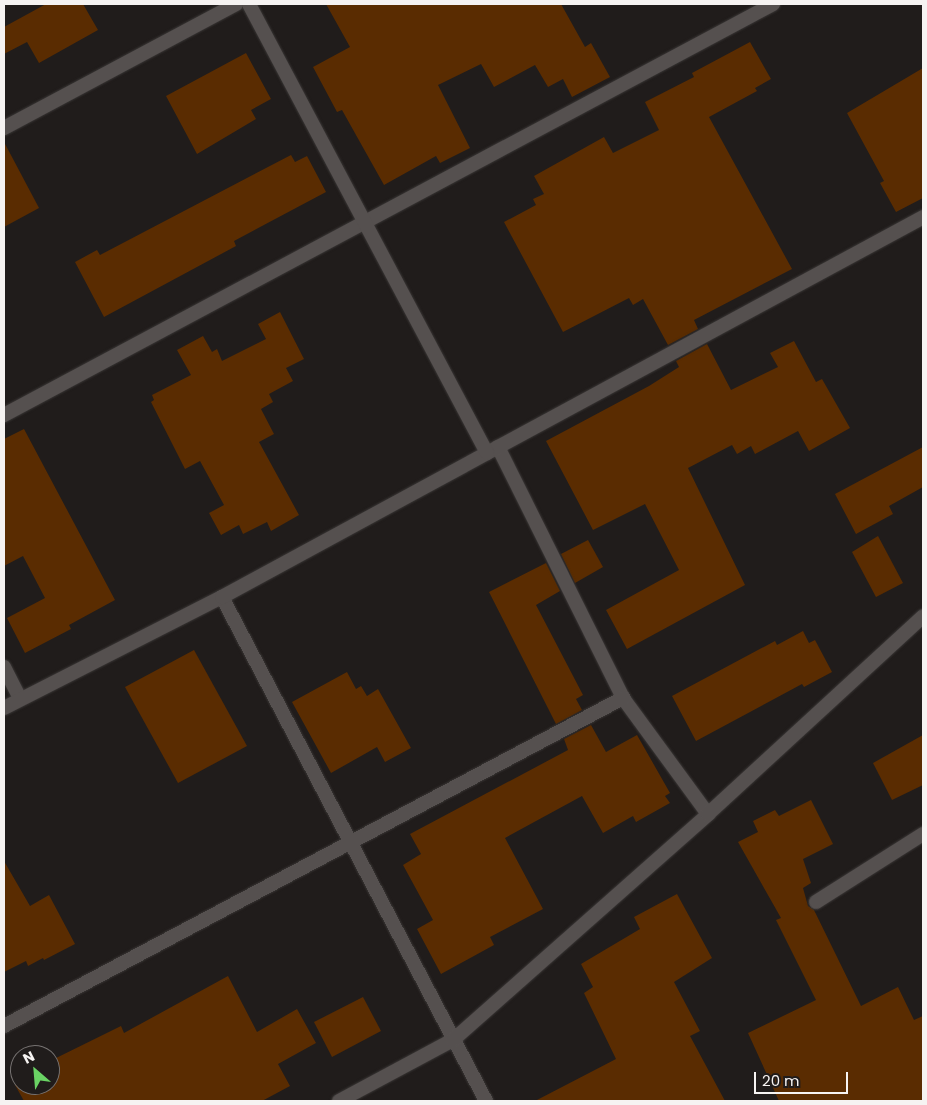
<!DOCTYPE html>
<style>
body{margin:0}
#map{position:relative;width:927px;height:1105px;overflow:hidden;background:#201c1b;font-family:Poppins,sans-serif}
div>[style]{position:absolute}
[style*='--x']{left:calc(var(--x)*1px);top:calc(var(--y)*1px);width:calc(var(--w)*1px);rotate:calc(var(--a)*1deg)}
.building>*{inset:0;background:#5a2c01}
.roads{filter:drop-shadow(0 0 1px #393635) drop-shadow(0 0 1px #393635)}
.minor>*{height:14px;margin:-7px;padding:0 7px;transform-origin:7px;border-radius:7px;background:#55504f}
span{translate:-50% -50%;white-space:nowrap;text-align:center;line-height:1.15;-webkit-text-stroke:4px #201c1b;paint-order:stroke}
.frame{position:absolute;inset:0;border:5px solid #f6f3f2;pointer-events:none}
.north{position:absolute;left:10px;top:1045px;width:50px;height:50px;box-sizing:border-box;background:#201c1b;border:1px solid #767271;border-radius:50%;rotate:333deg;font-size:14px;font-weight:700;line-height:20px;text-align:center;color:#f6f3f2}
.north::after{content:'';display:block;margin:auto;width:18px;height:22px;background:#6ad364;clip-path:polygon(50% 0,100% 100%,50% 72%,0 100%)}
.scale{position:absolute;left:754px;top:1072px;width:94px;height:22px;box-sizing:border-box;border:2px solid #f6f3f2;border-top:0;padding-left:6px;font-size:15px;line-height:18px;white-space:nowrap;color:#f6f3f2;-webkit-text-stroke:4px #201c1b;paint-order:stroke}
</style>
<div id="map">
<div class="building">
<i style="clip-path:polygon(46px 4px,83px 4px,98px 30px,39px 63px,27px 42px,4px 54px,4px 27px)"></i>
<i style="clip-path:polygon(326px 4px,561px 4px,585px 47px,591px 43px,610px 77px,572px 97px,563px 79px,548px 87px,535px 65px,494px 87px,481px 64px,438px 85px,470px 148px,440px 163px,436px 156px,384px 185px,342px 110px,337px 112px,313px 67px,350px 47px)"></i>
<i style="clip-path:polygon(750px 42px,771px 79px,755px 88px,757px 91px,709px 117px,792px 269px,694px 320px,698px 329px,668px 345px,643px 299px,633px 305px,629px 298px,563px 332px,504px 222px,536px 205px,533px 199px,544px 194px,534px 176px,604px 137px,613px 153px,659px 130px,645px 102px,694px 77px,692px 73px)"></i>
<i style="clip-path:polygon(246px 53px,271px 99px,251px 110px,256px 119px,197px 154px,166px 96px)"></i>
<i style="clip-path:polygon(923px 68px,923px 198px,896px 212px,880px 183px,884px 181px,847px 113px)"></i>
<i style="clip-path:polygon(4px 142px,39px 208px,4px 227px)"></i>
<i style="clip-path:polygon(291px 155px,295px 162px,307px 156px,326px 192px,234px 241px,236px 246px,104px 317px,75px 262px,97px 250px,100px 255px)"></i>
<i style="clip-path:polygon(280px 312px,304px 359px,286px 368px,293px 381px,269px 394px,273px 402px,261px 409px,274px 434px,259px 442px,299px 515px,271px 531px,267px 522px,243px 534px,239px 525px,221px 535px,209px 513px,224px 505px,200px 461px,185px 469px,151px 402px,154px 400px,152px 395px,191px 375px,177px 350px,203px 336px,212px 352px,217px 349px,222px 361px,266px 339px,258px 324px)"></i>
<i style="clip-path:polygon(794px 341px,816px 382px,822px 379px,850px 428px,809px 451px,798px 431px,755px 454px,751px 446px,737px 454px,732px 445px,688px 468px,745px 585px,627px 649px,606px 610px,679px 570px,645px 504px,593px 530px,546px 441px,649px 386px,679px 367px,676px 361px,707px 344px,731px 390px,778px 367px,770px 353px)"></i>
<i style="clip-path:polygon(24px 429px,115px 600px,69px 625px,71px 629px,25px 653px,7px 618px,45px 598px,23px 556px,4px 566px,4px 439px)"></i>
<i style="clip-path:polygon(923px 447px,923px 487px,889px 506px,893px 514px,856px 534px,835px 494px)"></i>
<i style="clip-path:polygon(878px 536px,903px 583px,876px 597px,852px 552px)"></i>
<i style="clip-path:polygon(588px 540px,603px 567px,575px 583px,561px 554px)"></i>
<i style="clip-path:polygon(546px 563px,560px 591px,536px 605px,583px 695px,576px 699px,582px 710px,556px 724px,489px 592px)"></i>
<i style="clip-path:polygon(803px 631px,809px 643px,815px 640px,832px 672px,804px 687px,802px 684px,696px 741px,672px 696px,775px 641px,777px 645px)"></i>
<i style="clip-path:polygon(194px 650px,247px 746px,178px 783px,125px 687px)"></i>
<i style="clip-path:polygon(347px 672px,356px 689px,361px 686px,367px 696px,378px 689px,411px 748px,385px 762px,377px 747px,331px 773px,292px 702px)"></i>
<i style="clip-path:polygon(591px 725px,606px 752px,637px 735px,670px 793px,665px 796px,670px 803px,636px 822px,633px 816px,603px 833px,582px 796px,505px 838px,543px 909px,490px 937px,494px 945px,441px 974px,417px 929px,433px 920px,403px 865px,421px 854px,410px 834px,568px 750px,564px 739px)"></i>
<i style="clip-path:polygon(923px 735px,923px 785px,892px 800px,873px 763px)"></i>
<i style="clip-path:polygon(811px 800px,833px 844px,803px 859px,811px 883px,803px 888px,808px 906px,814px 910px,861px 1006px,898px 987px,914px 1020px,923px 1016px,923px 1101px,779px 1101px,748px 1033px,816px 1000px,776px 920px,781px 918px,738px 842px,758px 832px,753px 821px,775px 810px,779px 816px)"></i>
<i style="clip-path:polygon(4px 861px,30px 906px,49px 895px,75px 944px,44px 960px,43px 958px,28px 966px,26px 961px,4px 972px)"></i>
<i style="clip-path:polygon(677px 894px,712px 958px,674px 982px,700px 1031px,690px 1036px,725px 1101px,535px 1101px,616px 1059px,584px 993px,593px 987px,581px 964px,640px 929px,634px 917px)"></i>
<i style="clip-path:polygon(228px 976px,257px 1032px,297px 1009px,316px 1043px,278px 1064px,290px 1086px,262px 1101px,24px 1101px,15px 1085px,19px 1082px,17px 1078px,20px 1076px,20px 1085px,50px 1085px,50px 1061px,121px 1026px,124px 1033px)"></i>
<i style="clip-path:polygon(363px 997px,381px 1031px,332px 1057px,314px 1022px)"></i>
</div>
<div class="roads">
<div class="minor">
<i style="--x:4;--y:128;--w:263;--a:-28.1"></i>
<i style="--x:4;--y:415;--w:872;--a:-28.12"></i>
<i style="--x:498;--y:447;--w:280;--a:63.5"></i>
<i style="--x:623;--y:698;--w:144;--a:53.8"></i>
<i style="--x:487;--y:453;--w:496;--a:-28.4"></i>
<i style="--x:222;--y:597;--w:569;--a:62.35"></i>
<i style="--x:4;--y:667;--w:36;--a:63"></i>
<i style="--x:4;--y:708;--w:245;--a:-27"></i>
<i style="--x:222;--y:597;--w:302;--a:-28.5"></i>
<i style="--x:487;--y:453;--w:508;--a:-117.93"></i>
<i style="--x:816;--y:902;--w:127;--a:-32.4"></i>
<i style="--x:4;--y:1026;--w:701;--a:-27.92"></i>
<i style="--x:339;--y:1101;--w:129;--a:-28.2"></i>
<i style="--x:453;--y:1040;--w:341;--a:-41.5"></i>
<i style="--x:708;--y:814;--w:292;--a:-42.6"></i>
</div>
</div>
<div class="frame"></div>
<div class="north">N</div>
<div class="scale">20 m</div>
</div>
